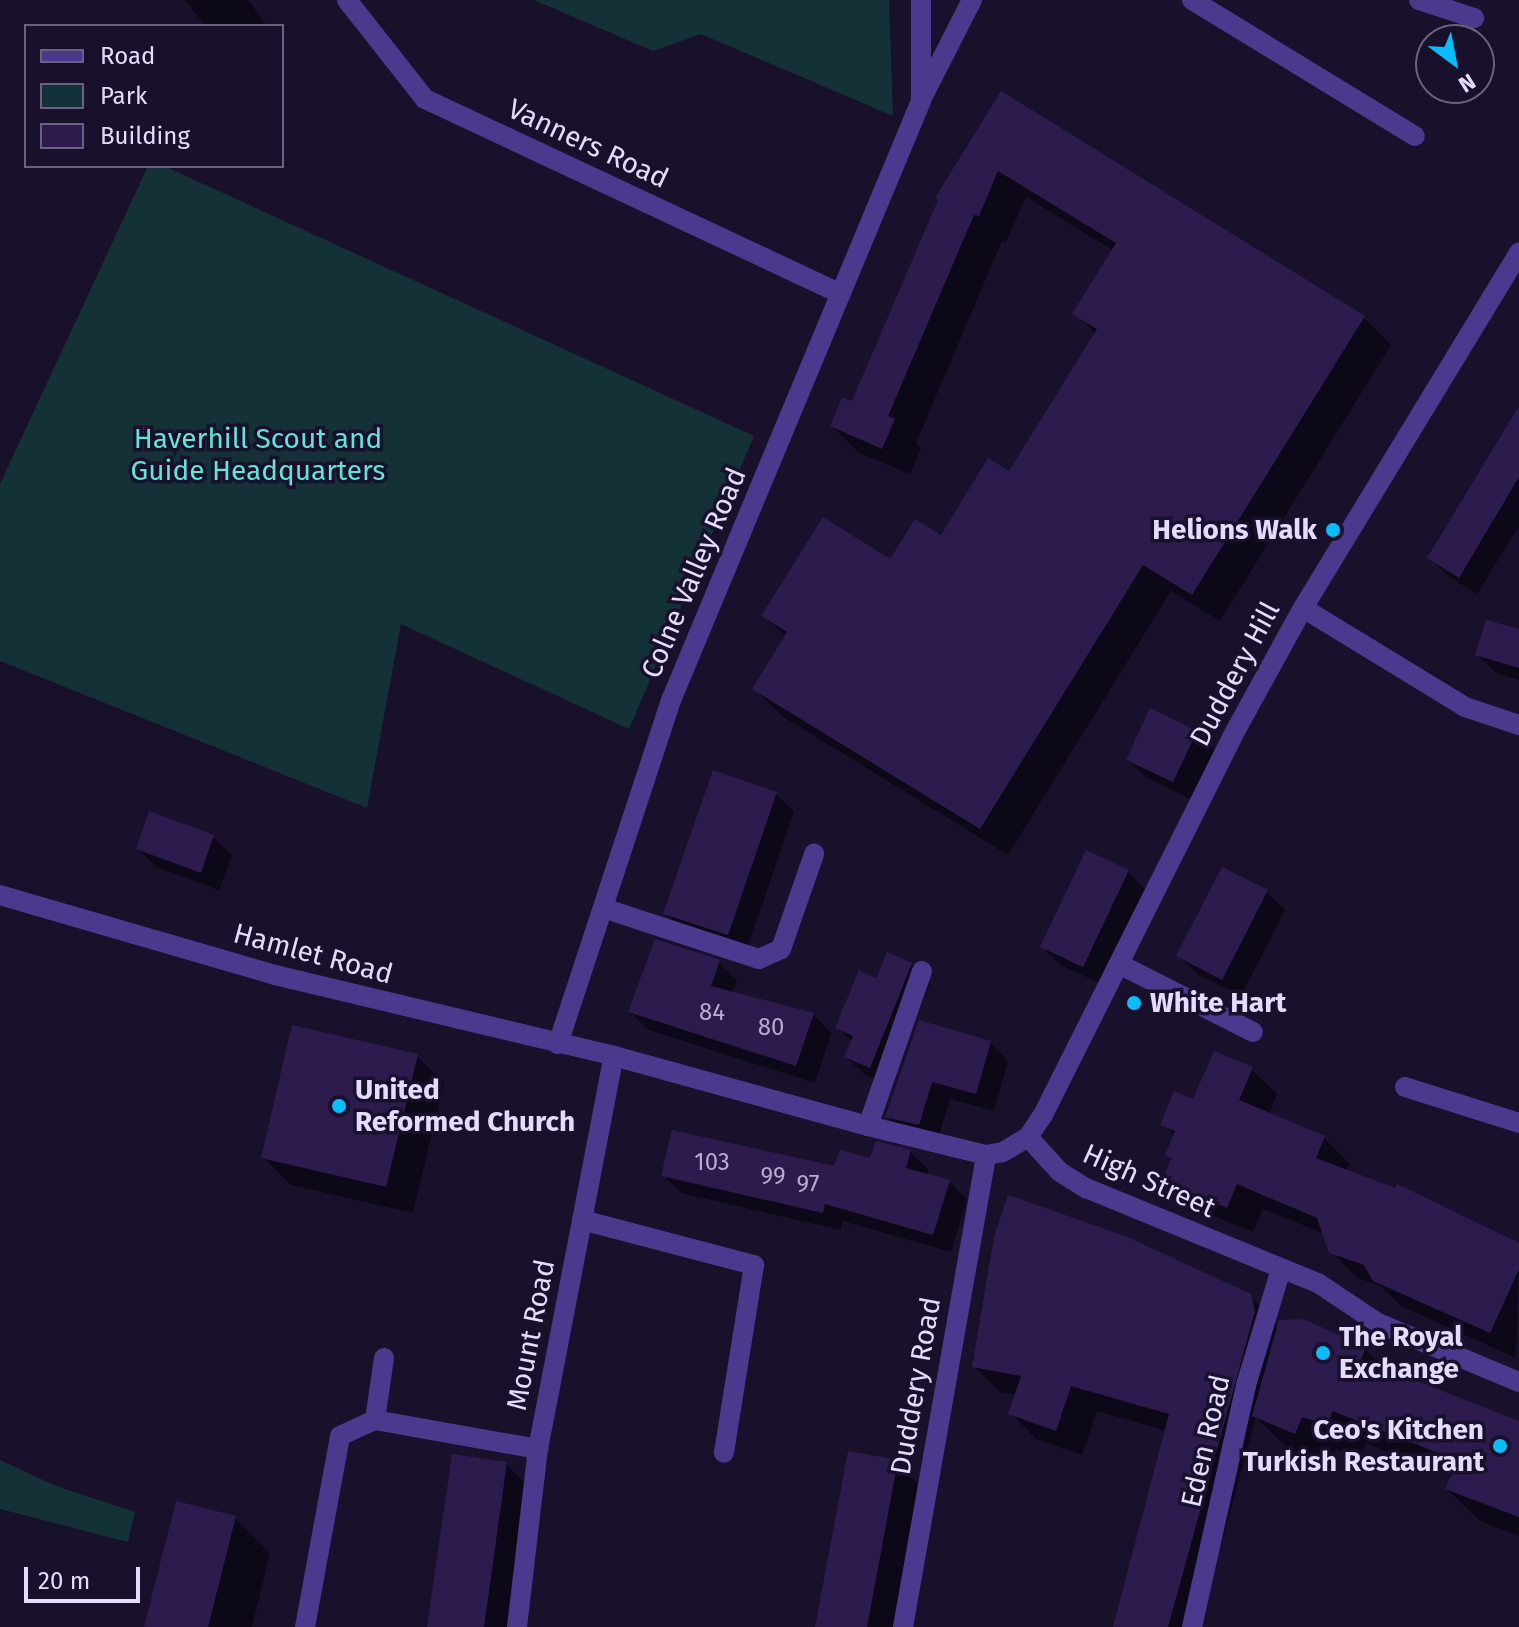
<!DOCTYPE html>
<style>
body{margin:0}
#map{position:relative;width:1519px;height:1627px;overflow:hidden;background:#19102c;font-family:"Fira Sans",sans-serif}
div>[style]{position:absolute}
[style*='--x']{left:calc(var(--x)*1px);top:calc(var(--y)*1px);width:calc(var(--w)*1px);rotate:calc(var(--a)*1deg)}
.green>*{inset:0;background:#133136}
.shadow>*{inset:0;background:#0007}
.building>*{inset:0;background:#2e1b4e}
.minor>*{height:20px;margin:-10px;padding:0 10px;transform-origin:10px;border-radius:10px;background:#4a398d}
.dots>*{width:22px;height:22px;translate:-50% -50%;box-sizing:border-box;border:4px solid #19102c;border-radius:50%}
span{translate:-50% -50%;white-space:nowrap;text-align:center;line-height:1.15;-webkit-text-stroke:7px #19102c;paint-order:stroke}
.number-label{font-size:24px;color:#b7abd3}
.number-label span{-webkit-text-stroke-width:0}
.street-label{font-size:28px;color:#e5dbff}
.park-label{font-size:28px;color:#60e5da}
.poi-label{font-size:28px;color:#e5dbff;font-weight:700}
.right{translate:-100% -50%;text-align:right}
.left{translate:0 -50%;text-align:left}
.legend{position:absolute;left:24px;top:24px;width:260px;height:144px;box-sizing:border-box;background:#19102c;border:2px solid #6b6180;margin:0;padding:10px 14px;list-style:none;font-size:24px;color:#e5dbff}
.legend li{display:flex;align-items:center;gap:16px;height:40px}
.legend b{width:40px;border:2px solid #6b6180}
.north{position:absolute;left:1415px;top:24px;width:80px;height:80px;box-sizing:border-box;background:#19102c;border:2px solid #6b6180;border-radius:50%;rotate:148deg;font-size:22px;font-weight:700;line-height:32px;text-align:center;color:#e5dbff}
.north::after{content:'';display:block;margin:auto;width:28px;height:36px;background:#07bdff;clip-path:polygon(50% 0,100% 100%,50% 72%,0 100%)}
.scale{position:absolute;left:24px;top:1567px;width:116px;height:36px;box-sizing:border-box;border:4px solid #e5dbff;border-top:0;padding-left:10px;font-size:24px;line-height:28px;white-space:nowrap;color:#e5dbff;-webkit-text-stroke:6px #19102c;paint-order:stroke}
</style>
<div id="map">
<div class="green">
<i style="clip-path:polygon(534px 0,889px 0,893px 116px,701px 34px,653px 51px)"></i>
<i style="clip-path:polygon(148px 166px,164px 166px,754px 436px,629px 729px,401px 624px,367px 808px,0 661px,0 484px)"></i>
<i style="clip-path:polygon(0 1460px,56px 1486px,135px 1512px,128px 1542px,0 1509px)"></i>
</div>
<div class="shadow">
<i style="clip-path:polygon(185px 0,248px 0,267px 26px,205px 26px)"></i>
<i style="clip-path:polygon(1002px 94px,1364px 318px,1391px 345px,1220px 621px,1171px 591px,1008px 855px,782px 716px,754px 688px,786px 637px,764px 616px,941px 538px,1009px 474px,1096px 334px,1075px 313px,1114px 251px,1026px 197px,1006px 242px,1002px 241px,916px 443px,921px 448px,910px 474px,859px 453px,832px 426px,853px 404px)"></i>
<i style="clip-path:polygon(1519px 411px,1519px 526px,1477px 594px,1448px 576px,1430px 558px)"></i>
<i style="clip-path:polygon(1519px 632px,1519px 680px,1496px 673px,1478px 655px)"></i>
<i style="clip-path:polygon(1196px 732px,1214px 750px,1191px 799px,1147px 778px,1128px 760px)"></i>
<i style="clip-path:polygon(776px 794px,794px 812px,746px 952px,684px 932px,666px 914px)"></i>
<i style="clip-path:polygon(213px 837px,232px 855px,219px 890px,156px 867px,138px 849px)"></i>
<i style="clip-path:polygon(1128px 872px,1146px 890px,1102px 984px,1060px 965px,1042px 947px)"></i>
<i style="clip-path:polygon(1267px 892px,1285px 910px,1241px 996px,1197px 974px,1179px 956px)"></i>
<i style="clip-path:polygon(718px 962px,737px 980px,732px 993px,813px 1014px,831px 1033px,815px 1083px,649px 1030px,630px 1012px)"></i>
<i style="clip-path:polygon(911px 964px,930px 983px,889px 1085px,865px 1075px,846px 1057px,852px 1042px,838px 1027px,877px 980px)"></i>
<i style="clip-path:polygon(920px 1022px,990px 1043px,1008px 1061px,994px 1111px,950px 1099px,937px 1142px,905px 1134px,887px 1116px)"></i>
<i style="clip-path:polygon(417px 1056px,444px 1083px,413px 1213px,291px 1185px,263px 1157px)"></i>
<i style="clip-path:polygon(1251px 1069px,1277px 1094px,1269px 1115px,1324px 1138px,1350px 1164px,1346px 1172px,1519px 1245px,1516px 1358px,1401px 1306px,1381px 1286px,1357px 1278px,1331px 1251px,1325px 1234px,1263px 1209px,1253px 1232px,1190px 1206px,1165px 1181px,1173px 1161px,1167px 1154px,1175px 1136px,1163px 1124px)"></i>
<i style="clip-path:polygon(910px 1152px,929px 1170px,927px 1176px,949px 1181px,967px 1200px,951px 1252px,843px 1221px,841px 1230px,681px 1193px,663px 1175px,835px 1169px)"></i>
<i style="clip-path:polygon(1250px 1296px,1276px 1322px,1278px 1331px,1365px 1349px,1388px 1372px,1519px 1424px,1519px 1536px,1480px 1521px,1447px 1489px,1452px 1477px,1366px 1443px,1360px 1456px,1335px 1449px,1328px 1465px,1287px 1448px,1256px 1417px,1199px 1627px,1115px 1627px,1167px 1431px,1097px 1411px,1082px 1455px,1036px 1439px,1011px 1413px,1017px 1395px,1000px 1392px,974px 1367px)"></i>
<i style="clip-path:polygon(897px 1462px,932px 1498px,909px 1627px,817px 1627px)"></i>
<i style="clip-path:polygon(506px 1464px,542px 1500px,524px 1627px,429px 1627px)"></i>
<i style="clip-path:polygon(235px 1518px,270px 1553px,252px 1627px,146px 1627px)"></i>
</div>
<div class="building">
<i style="clip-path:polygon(1001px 91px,1365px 316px,1192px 595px,1143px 565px,980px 829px,752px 689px,787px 632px,761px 616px,823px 517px,890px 559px,915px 519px,941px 535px,988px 458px,1009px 471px,1097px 329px,1072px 314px,1116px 243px,998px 171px,979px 216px,974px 215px,888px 416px,895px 419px,882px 449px,830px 426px,842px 398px,852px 401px,938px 200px,935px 198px)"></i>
<i style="clip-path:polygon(1519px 406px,1519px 477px,1459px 578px,1427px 558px)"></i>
<i style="clip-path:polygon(1486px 620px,1519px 629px,1519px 668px,1475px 655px)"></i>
<i style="clip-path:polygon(1150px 708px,1197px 731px,1173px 782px,1126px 760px)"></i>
<i style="clip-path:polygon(713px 770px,777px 792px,728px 935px,663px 914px)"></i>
<i style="clip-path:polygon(149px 811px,214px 835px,201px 873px,136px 849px)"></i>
<i style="clip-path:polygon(1086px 850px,1129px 870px,1083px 967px,1040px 947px)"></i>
<i style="clip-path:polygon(1222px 867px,1268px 890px,1222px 980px,1176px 956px)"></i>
<i style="clip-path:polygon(655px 939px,720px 960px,711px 986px,814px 1013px,796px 1066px,628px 1012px)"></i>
<i style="clip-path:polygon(887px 952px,912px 963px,870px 1068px,844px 1057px,853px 1036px,835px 1028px,859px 970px,876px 978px)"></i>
<i style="clip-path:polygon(919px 1020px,991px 1041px,976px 1094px,932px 1082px,919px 1125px,885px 1117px)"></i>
<i style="clip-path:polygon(292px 1025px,418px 1054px,386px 1187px,261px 1158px)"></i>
<i style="clip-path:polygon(1214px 1051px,1253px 1067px,1239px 1100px,1325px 1136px,1316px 1158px,1395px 1188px,1397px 1184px,1519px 1243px,1519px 1269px,1490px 1333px,1373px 1281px,1364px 1265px,1329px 1253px,1317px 1218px,1237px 1184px,1227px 1208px,1162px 1181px,1172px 1158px,1165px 1155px,1175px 1131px,1160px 1125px,1174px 1091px,1193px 1099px)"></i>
<i style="clip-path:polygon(672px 1130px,834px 1166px,840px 1150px,870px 1158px,876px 1141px,911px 1150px,906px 1168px,950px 1180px,933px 1235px,825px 1204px,823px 1213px,661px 1176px)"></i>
<i style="clip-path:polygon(1008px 1195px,1125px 1236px,1251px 1294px,1255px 1311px,1168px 1627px,1113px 1627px,1169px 1414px,1071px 1386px,1056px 1431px,1008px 1414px,1021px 1376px,972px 1367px,994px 1237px)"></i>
<i style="clip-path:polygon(1303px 1319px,1366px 1347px,1361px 1359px,1519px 1421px,1519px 1517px,1445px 1489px,1458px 1461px,1333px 1411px,1327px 1425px,1302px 1417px,1295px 1434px,1252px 1416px,1279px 1320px)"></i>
<i style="clip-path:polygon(848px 1451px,898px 1460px,867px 1627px,815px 1627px)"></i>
<i style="clip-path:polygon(452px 1454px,507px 1462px,484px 1627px,427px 1627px)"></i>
<i style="clip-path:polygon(176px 1501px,236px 1516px,208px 1627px,144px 1627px)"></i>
</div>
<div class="minor">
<i style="--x:347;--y:0;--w:126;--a:51.8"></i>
<i style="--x:425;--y:99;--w:459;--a:25.1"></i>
<i style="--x:1192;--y:0;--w:261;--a:31.4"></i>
<i style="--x:1419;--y:0;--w:58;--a:18.1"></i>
<i style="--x:923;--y:96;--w:108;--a:-63"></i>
<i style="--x:1303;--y:608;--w:190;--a:31.4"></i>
<i style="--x:1465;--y:707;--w:57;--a:18.4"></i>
<i style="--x:0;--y:895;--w:286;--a:16.2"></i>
<i style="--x:275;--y:975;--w:349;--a:13.4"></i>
<i style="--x:614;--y:1056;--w:263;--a:15.4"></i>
<i style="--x:868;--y:1126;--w:122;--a:13.8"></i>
<i style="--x:986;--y:1155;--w:17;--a:-10"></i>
<i style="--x:1003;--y:1152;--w:29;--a:-31"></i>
<i style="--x:1028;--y:1137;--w:27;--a:-56"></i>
<i style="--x:1043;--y:1115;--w:423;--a:-63.4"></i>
<i style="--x:1232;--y:737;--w:147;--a:-61.2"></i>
<i style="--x:1303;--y:608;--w:416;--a:-58.7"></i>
<i style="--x:603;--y:908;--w:164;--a:18.1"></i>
<i style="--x:759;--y:959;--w:24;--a:-24"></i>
<i style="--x:781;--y:949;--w:101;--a:-70.8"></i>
<i style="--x:1119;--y:964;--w:150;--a:26.9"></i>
<i style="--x:558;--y:1044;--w:364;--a:-71.8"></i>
<i style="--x:672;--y:698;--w:647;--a:-67.36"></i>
<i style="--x:921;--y:101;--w:101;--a:-90"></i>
<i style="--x:1405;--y:1087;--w:120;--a:17.5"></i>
<i style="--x:868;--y:1126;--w:164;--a:-70.8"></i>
<i style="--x:1028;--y:1137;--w:47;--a:47.6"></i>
<i style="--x:1060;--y:1172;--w:31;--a:32"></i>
<i style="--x:1086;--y:1188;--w:251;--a:22.3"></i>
<i style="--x:1318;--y:1283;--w:72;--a:33.7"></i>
<i style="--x:1378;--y:1323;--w:153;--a:22.7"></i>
<i style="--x:582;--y:1220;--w:178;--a:14.7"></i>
<i style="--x:754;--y:1265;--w:190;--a:99.1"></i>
<i style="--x:384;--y:1358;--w:63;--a:98.3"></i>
<i style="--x:375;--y:1420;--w:166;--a:10.1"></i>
<i style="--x:305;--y:1627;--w:194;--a:-79.6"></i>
<i style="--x:340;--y:1436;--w:38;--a:-25"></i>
<i style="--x:517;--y:1627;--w:179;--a:-83.3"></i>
<i style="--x:538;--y:1449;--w:400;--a:-79.1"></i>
<i style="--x:903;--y:1627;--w:479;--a:-80"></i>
<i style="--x:1192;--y:1627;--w:248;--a:-77.4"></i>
<i style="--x:1246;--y:1385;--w:121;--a:-73.2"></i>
</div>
<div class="dots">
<i style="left:1333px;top:530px;background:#07bdff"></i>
<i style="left:1134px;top:1003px;background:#07bdff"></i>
<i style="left:339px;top:1106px;background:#07bdff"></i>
<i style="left:1323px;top:1353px;background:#07bdff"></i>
<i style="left:1500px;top:1446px;background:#07bdff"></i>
</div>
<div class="number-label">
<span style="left:712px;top:1013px">84</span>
<span style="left:771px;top:1028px">80</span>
<span style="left:712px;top:1163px">103</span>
<span style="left:773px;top:1177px">99</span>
<span style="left:808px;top:1185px">97</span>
</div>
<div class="street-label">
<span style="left:588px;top:144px;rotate:25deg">Vanners Road</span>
<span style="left:694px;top:573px;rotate:-67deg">Colne Valley Road</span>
<span style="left:1235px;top:674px;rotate:-62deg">Duddery Hill</span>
<span style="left:313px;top:954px;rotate:15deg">Hamlet Road</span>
<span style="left:1149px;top:1181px;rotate:24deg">High Street</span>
<span style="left:531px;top:1335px;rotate:-79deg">Mount Road</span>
<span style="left:916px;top:1386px;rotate:-80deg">Duddery Road</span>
<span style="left:1206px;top:1441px;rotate:-77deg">Eden Road</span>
</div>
<div class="park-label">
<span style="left:258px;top:455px">Haverhill Scout and<br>Guide Headquarters</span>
</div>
<div class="poi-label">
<span class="right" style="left:1317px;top:530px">Helions Walk</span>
<span class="left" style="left:1150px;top:1003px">White Hart</span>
<span class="left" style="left:355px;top:1106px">United<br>Reformed Church</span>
<span class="left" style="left:1339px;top:1353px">The Royal<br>Exchange</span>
<span class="right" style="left:1484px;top:1446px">Ceo's Kitchen<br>Turkish Restaurant</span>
</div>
<ul class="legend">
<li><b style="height:10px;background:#4a398d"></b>Road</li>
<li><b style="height:22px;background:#133136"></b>Park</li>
<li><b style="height:22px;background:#2e1b4e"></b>Building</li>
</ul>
<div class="north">N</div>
<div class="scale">20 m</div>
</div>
